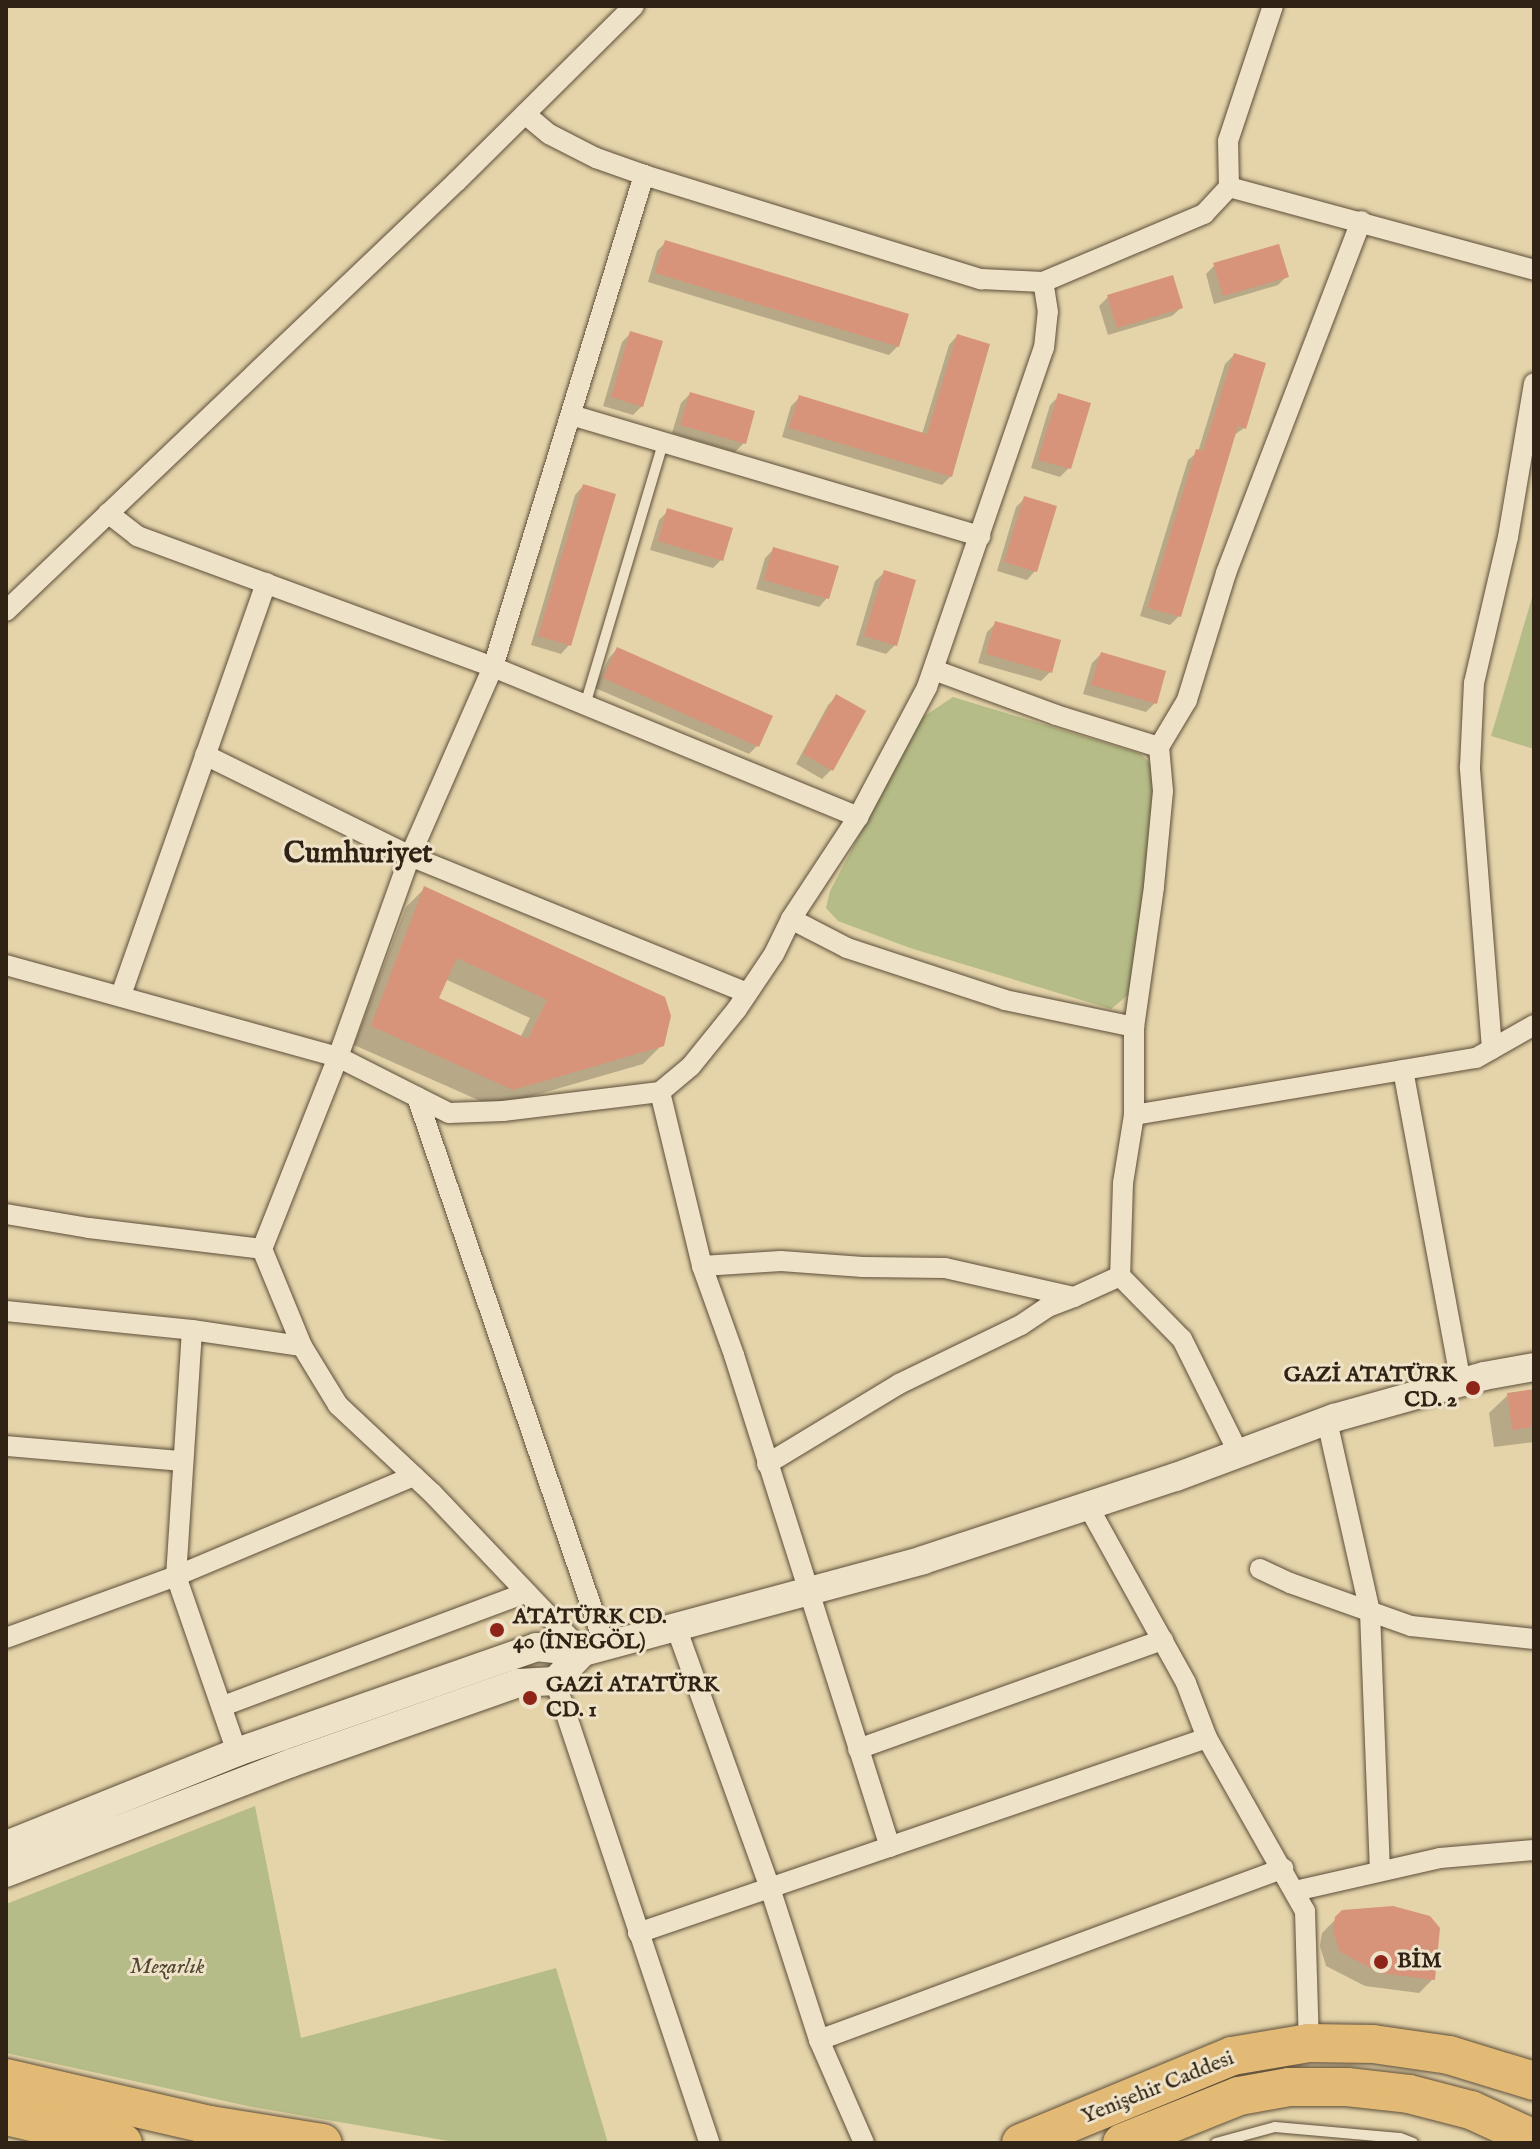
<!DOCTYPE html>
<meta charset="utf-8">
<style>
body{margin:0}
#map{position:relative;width:1540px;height:2149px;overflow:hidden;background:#e5d4aa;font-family:"IM FELL English",serif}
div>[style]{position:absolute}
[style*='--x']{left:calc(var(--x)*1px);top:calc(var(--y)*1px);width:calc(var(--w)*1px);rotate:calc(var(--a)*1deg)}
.green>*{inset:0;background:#b6bc87}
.shadow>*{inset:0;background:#0003}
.building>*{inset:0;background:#d7947a}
.roads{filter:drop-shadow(0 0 2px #5d4e3a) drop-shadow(0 0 2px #5d4e3a)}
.lane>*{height:10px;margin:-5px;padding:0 5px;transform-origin:5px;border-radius:5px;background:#eee3c8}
.street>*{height:20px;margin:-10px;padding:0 10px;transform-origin:10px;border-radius:10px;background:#eee3c8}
.secondary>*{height:28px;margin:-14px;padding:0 14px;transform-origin:14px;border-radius:14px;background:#eee3c8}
.highway>*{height:38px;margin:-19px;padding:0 19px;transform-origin:19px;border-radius:19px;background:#e2ba75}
.dots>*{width:22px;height:22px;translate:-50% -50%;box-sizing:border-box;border:4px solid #eee3c8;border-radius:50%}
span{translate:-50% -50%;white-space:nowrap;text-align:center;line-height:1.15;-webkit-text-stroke:6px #eee3c8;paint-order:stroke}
.poi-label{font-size:22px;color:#302214;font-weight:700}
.right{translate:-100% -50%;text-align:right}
.left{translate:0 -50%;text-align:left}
.park-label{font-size:22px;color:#524831;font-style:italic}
.street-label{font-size:22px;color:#302214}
.district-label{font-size:30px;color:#302214;font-weight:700}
.frame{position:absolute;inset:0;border:8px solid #302214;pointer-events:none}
</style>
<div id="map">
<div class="green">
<i style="clip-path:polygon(1534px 591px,1534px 749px,1491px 736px)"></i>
<i style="clip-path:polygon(953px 697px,1141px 754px,1156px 770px,1134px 990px,1111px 1009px,910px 948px,838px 921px,826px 908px,830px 891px,920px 719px)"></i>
<i style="clip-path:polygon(255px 1806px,301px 2038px,556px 1968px,608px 2143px,460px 2143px,252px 2107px,6px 2053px,6px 1904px)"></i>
</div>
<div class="shadow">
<i style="clip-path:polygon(666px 242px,898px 346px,889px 355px,648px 282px,657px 251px)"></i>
<i style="clip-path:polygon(1215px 265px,1287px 276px,1278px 285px,1214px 304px,1206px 274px)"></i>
<i style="clip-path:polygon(1108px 297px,1181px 308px,1172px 316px,1108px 335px,1099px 306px)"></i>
<i style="clip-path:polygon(631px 333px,642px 406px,633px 415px,603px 406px,622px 342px)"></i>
<i style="clip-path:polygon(957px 336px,951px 476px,942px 485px,782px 437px,791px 406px,800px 397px,922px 434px,949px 345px)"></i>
<i style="clip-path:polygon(1234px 355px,1244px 428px,1233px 436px,1179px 616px,1170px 625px,1140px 616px,1188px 460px,1198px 452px,1225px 364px)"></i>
<i style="clip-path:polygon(690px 394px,744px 443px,735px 452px,672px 433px,681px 403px)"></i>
<i style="clip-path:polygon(1059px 396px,1069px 468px,1060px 477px,1031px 468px,1050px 405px)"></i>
<i style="clip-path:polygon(583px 486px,569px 645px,561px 654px,531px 645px,575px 495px)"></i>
<i style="clip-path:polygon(1025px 498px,1035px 571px,1027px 580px,997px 571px,1016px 507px)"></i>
<i style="clip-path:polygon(668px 511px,721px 560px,713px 568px,650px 550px,659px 520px)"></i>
<i style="clip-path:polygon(774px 549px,827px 598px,819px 607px,756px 589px,765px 558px)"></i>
<i style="clip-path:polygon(884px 573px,895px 645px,886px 654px,856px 645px,875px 581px)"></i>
<i style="clip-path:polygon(996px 623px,1050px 672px,1041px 681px,978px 663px,987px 632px)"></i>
<i style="clip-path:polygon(617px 649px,757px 746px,749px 754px,595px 688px,609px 658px)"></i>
<i style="clip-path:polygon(1101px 654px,1155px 703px,1146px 712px,1083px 694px,1092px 663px)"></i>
<i style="clip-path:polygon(837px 696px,831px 770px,822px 779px,796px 764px,828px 705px)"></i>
<i style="clip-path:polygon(evenodd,425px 888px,662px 1045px,643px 1064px,494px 1107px,354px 1045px,406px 907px,425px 888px,445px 979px,530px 1018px,520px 1038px,436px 999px,445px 979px)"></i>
<i style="clip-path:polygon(1534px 1391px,1534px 1442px,1494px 1447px,1489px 1413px,1508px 1395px)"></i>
<i style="clip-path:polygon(1343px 1912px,1433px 1979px,1419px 1993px,1365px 1986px,1326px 1966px,1320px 1946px,1322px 1933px)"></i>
</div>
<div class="building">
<i style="clip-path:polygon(665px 240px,909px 314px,899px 347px,655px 273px)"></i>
<i style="clip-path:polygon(1279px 244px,1289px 277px,1223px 296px,1213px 263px)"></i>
<i style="clip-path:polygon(1173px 275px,1183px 308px,1117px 328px,1107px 295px)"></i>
<i style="clip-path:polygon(630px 331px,663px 341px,643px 407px,611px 397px)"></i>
<i style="clip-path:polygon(957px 334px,990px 344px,952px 477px,789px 428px,799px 395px,927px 434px)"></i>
<i style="clip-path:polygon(1234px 353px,1266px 363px,1246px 429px,1238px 426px,1181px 617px,1148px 608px,1196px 449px,1203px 451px)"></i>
<i style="clip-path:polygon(690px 392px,755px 411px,746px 444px,680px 425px)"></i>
<i style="clip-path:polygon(1058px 393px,1091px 403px,1071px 469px,1038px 460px)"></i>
<i style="clip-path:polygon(583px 484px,616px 494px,571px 646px,538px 636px)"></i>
<i style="clip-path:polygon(1024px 496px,1057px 506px,1037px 572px,1004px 562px)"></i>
<i style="clip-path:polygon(667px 508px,733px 528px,723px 561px,658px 541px)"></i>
<i style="clip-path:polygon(773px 547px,839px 566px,829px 599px,764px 580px)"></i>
<i style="clip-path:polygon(884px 570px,916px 580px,897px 646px,864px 636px)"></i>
<i style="clip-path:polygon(995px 621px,1061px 640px,1052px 673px,986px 654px)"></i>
<i style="clip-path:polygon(617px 647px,773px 716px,759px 747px,603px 678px)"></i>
<i style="clip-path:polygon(1101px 652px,1166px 671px,1157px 704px,1091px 685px)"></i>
<i style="clip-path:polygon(836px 694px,866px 711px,833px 771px,803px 754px)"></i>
<i style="clip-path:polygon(evenodd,424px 886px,665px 997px,671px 1016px,664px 1046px,513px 1090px,371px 1026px,424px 886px,457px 958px,547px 1000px,528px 1039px,439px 998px,457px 958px)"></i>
<i style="clip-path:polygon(1534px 1389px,1534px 1427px,1512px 1430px,1507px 1393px)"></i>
<i style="clip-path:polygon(1393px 1906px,1430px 1916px,1440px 1928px,1435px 1980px,1380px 1973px,1340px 1952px,1333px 1931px,1335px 1917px,1342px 1910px)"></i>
</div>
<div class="roads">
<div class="lane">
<i style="--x:585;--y:705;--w:273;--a:-73.4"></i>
<i style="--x:1216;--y:2143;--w:61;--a:-15.2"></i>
<i style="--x:1275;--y:2127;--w:125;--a:5"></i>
<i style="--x:1400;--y:2138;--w:14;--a:21"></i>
</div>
<div class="street">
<i style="--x:525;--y:114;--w:31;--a:40"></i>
<i style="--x:549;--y:134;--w:53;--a:27.1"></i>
<i style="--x:596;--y:158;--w:51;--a:19.5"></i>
<i style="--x:644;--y:175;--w:353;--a:17.2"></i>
<i style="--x:981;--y:279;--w:62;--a:2.8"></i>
<i style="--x:1043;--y:282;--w:175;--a:-22.9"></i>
<i style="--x:1204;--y:214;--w:37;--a:-47"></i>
<i style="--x:1229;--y:187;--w:46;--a:-91.2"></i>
<i style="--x:1228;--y:141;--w:142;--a:-71.6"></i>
<i style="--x:1229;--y:187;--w:316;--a:15.2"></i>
<i style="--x:571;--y:415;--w:427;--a:16.5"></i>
<i style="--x:108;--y:513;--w:37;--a:38"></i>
<i style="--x:137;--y:536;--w:379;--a:20.2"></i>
<i style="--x:493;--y:667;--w:395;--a:22.3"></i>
<i style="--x:6;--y:611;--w:623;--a:-43.63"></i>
<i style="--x:457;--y:181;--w:249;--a:-44.7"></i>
<i style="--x:934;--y:670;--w:130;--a:20.2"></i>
<i style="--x:1056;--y:715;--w:108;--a:17.3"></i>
<i style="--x:1159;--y:747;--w:44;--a:84.8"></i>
<i style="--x:1163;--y:791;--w:96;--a:95.4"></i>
<i style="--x:1154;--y:887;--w:141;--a:98.1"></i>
<i style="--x:1134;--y:1027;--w:88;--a:90"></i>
<i style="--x:1134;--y:1115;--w:69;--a:99.2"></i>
<i style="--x:1123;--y:1183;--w:93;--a:91.8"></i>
<i style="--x:1120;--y:1276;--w:88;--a:45.5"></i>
<i style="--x:1182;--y:1339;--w:128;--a:63.6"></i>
<i style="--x:1159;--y:747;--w:55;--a:-59.2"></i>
<i style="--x:1187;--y:700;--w:133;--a:-72.9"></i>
<i style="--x:1226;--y:573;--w:377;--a:-69"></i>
<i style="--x:205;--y:755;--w:229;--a:26.2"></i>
<i style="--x:410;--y:856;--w:364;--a:22.1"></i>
<i style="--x:791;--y:919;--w:63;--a:27.4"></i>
<i style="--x:847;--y:948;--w:166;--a:18.2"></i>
<i style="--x:1005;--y:1000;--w:132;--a:11.8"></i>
<i style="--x:6;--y:965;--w:345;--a:15.5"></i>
<i style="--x:338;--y:1057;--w:124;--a:26.8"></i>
<i style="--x:449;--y:1113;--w:54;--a:-2.1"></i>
<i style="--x:503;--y:1111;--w:158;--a:-6.9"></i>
<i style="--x:660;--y:1092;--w:40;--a:-40"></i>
<i style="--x:691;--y:1066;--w:73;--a:-51.1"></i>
<i style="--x:737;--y:1009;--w:66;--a:-56.1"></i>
<i style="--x:774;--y:954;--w:39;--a:-64"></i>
<i style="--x:791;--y:919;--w:122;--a:-56.7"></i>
<i style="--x:858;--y:817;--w:147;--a:-62"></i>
<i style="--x:927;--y:687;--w:359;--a:-71"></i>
<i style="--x:1044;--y:348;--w:36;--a:-84"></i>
<i style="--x:1048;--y:312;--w:30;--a:-99"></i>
<i style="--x:121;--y:995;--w:437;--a:-70.6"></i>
<i style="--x:1492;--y:1049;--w:283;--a:-94.5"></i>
<i style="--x:1470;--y:767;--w:84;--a:-87.3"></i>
<i style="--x:1474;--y:683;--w:150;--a:-76.9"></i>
<i style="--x:1508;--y:537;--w:156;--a:-80.4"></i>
<i style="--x:1403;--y:1070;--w:317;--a:79.5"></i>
<i style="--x:660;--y:1092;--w:179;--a:76.4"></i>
<i style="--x:702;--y:1266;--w:95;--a:70.2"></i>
<i style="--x:734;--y:1355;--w:516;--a:72.41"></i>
<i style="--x:417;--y:1097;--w:580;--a:71.1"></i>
<i style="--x:1134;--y:1115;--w:347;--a:-9.5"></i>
<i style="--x:1476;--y:1058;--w:67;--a:-29.6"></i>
<i style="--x:6;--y:1214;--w:84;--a:9.6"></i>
<i style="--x:89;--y:1228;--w:174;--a:6.9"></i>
<i style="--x:702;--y:1266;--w:79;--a:-3.6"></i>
<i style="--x:781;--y:1261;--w:82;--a:4.2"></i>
<i style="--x:863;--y:1267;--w:82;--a:0.7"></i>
<i style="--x:945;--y:1268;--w:132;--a:12.7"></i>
<i style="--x:1074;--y:1297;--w:51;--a:-24.5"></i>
<i style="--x:6;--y:1311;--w:187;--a:5.8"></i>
<i style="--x:192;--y:1330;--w:111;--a:8.3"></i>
<i style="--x:192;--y:1330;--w:247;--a:93.7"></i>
<i style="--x:176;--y:1576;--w:186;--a:70.9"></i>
<i style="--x:1327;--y:1421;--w:196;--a:77.3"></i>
<i style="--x:1370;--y:1612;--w:259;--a:87.8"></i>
<i style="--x:6;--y:1446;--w:176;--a:4.9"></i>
<i style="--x:767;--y:1464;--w:154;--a:-31.2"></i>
<i style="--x:899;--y:1384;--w:136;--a:-25.8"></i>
<i style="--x:1021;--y:1325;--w:32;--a:-34"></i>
<i style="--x:1048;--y:1307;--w:28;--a:-21"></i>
<i style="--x:1088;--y:1506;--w:202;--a:61"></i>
<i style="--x:1186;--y:1683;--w:59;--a:69.1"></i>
<i style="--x:1207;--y:1738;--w:199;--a:60.5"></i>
<i style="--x:1305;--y:1911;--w:132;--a:88.3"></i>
<i style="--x:1260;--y:1569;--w:33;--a:25"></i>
<i style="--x:1290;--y:1583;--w:128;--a:19.6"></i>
<i style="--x:1411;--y:1626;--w:124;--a:6"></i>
<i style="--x:676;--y:1627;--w:277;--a:70.2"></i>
<i style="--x:770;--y:1888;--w:160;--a:72.1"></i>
<i style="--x:819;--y:2040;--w:112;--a:66.4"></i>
<i style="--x:6;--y:1638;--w:181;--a:-20"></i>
<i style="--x:176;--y:1576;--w:258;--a:-22.8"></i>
<i style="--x:583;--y:1652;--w:219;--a:-133.5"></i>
<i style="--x:432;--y:1493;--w:129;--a:-136.9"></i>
<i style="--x:338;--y:1405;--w:69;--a:-121.4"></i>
<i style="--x:302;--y:1346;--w:105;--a:-112.4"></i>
<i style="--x:262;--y:1249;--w:206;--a:-68.4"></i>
<i style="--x:338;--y:1057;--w:214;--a:-70.3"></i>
<i style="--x:410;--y:856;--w:206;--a:-66.3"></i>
<i style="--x:493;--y:667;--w:515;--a:-72.94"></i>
<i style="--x:555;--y:1681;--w:487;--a:71.5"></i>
<i style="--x:223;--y:1706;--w:323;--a:-20.5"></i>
<i style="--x:858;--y:1749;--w:324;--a:-19.7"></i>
<i style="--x:1295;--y:1891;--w:149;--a:-12.8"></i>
<i style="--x:1440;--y:1858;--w:94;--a:-4.9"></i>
<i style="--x:638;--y:1933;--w:601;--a:-18.92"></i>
<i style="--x:819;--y:2040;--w:495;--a:-20.3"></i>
</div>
<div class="secondary">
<i style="--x:6;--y:1845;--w:249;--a:-21.9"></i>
<i style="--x:237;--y:1752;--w:317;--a:-19.3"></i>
<i style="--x:536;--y:1647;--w:47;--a:6.1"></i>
<i style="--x:583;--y:1652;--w:352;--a:-15.1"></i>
<i style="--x:923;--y:1560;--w:266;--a:-18.2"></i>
<i style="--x:1176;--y:1477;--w:169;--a:-20.5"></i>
<i style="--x:1334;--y:1418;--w:156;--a:-15.6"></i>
<i style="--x:1484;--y:1376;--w:51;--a:-10.2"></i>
<i style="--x:6;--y:1873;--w:305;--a:-21.1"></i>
<i style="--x:291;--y:1763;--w:241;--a:-19.4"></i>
<i style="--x:518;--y:1683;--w:37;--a:-3"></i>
<i style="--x:555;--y:1681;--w:40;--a:-46"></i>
</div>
<div class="highway">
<i style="--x:6;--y:2078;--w:209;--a:13"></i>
<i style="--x:210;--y:2125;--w:114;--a:9.1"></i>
<i style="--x:6;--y:2116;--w:120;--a:13"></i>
<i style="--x:1021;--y:2143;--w:228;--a:-22.4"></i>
<i style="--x:1232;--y:2056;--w:78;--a:-9.6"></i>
<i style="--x:1309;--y:2043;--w:64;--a:0.9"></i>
<i style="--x:1373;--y:2044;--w:77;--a:8.2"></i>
<i style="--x:1449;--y:2055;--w:89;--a:17"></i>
<i style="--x:1122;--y:2143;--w:126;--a:-21.9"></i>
<i style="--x:1239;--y:2096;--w:51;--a:-10.2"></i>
<i style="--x:1289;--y:2087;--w:58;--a:0"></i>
<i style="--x:1347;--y:2087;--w:62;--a:6.4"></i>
<i style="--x:1409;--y:2094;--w:64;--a:14.5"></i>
<i style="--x:1471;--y:2110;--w:69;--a:24.7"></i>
</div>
</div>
<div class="dots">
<i style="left:1473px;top:1388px;background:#8f2418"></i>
<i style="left:497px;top:1630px;background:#8f2418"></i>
<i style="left:530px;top:1698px;background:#8f2418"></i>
<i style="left:1381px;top:1962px;background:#8f2418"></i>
</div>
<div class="poi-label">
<span class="right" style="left:1457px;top:1388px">GAZİ ATATÜRK<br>CD. 2</span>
<span class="left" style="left:513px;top:1630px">ATATÜRK CD.<br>40 (İNEGÖL)</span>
<span class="left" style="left:546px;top:1698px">GAZİ ATATÜRK<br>CD. 1</span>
<span class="left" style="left:1397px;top:1962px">BİM</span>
</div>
<div class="park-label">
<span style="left:167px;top:1968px">Mezarlık</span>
</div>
<div class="street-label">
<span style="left:1158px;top:2088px;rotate:-22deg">Yenişehir Caddesi</span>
</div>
<div class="district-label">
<span style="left:358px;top:854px">Cumhuriyet</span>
</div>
<div class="frame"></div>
</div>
